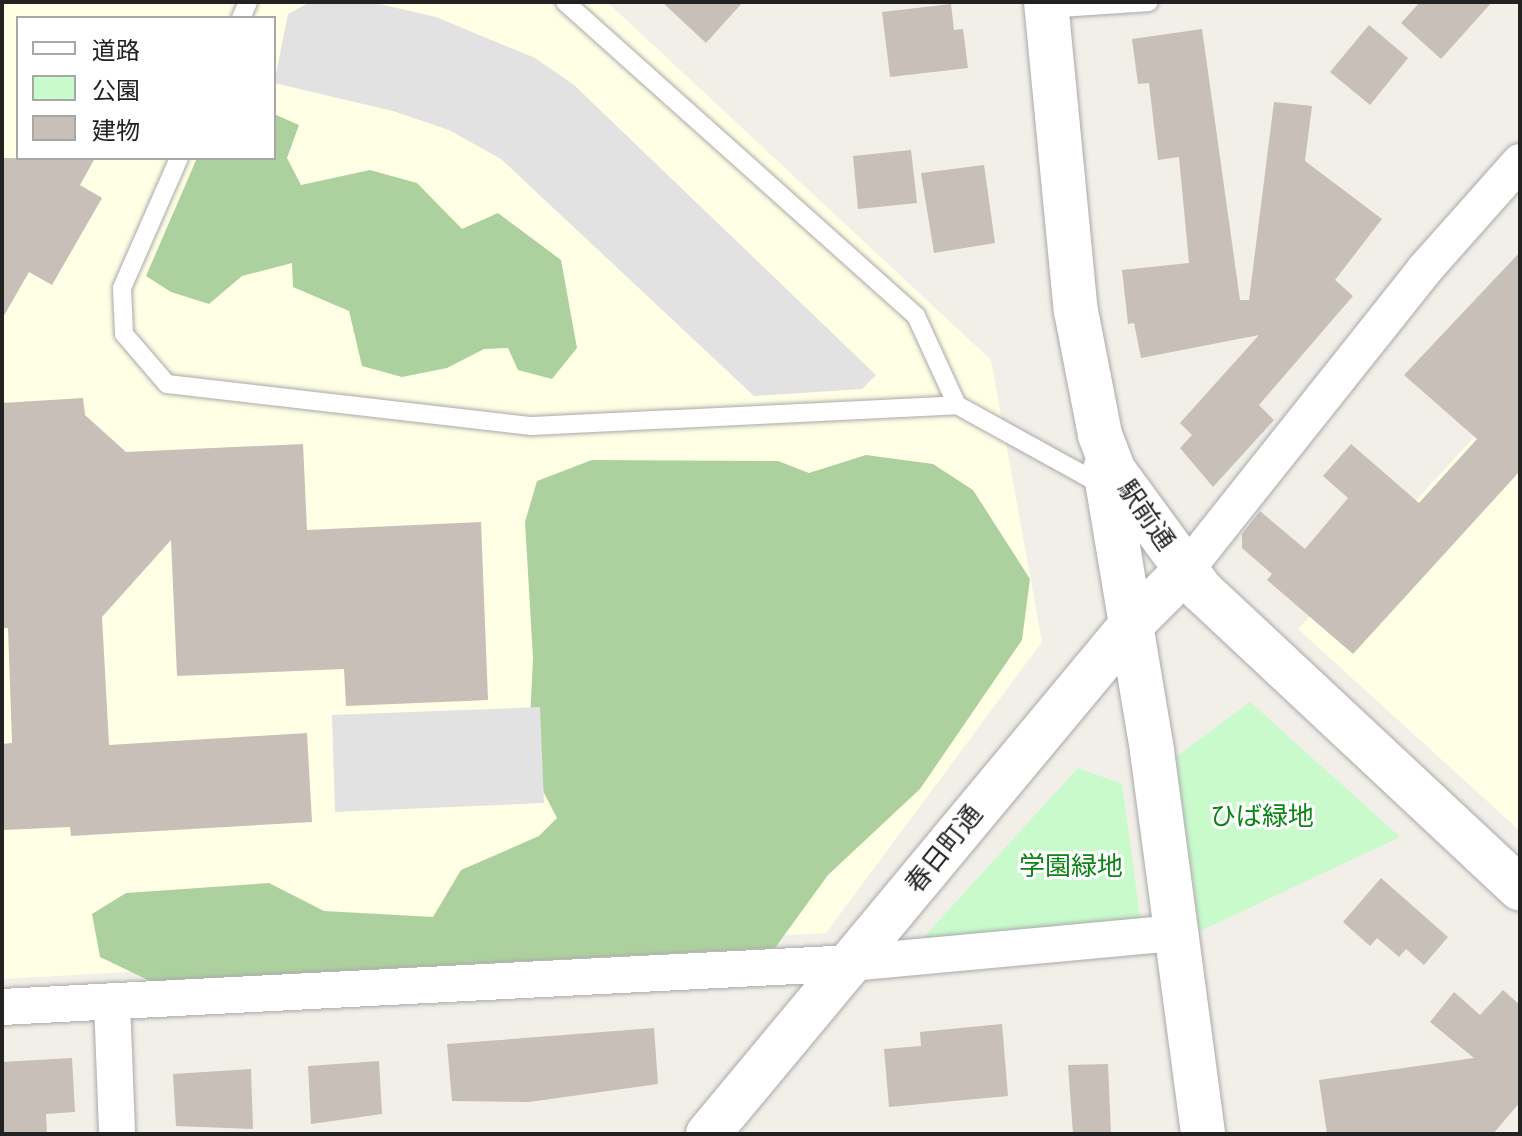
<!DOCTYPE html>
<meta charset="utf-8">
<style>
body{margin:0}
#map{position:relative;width:1522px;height:1136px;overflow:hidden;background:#f2efe9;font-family:"Sofia Sans Condensed","Noto Sans JP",sans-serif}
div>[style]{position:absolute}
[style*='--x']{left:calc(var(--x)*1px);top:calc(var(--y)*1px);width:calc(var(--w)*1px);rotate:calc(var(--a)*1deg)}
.education>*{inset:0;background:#ffffe5}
.forest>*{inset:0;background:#add19e}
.park>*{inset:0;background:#c8facc}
.parking>*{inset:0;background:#e2e2e2}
.building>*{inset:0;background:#c7bfb8}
.roads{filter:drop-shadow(0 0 2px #a9a9a9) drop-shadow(0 0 2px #a9a9a9)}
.service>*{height:18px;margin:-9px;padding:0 9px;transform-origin:9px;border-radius:9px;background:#fff}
.minor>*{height:36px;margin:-18px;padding:0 18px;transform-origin:18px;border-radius:18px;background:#fff}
.tertiary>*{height:44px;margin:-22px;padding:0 22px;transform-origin:22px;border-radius:22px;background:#fff}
span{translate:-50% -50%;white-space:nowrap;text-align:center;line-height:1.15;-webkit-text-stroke:6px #fff;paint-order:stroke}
.street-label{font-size:26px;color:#222}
.park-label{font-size:26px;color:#0c8416}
.frame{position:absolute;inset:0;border:4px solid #222;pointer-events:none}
.legend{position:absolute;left:16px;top:16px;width:260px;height:144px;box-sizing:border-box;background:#fff;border:2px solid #a7a7a7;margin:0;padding:10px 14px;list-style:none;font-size:24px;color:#222}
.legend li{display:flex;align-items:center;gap:16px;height:40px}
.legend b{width:40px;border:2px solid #a7a7a7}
</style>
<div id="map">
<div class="education">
<i style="clip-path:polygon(evenodd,2px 2px,607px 2px,991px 360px,1042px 642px,826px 933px,2px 979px,2px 2px,18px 18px,274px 18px,274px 158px,18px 158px,18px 18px)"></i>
<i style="clip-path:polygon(1520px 387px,1520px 831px,1298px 629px)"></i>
</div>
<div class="forest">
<i style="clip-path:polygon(274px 114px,299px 125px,287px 158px,301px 185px,370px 170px,417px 183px,462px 229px,498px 213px,561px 260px,577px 348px,552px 379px,518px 370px,508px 348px,484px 349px,447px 368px,402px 377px,362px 366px,349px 311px,293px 287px,292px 263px,242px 276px,209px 304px,171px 292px,146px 276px,197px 158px,274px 158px)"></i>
<i style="clip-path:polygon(866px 455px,933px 464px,973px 490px,1030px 579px,1022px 640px,920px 789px,828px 875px,775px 948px,150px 981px,100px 957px,92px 914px,126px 893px,269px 883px,324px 911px,433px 917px,461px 870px,539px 836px,557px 818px,528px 762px,533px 658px,525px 522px,537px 481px,592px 460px,778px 461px,809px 473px)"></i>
</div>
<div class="park">
<i style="clip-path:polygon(1250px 702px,1400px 837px,1200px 931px,1176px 757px)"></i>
<i style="clip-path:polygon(1078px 768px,1122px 784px,1141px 923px,914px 948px)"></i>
</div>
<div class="parking">
<i style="clip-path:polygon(310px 2px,371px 2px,436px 17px,535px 58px,574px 85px,876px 375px,862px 389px,754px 396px,501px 159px,449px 130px,393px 111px,274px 83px,288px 14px)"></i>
<i style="clip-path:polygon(540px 707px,544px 803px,335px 812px,332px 715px)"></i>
</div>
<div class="building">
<i style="clip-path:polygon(662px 2px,743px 2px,706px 43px)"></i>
<i style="clip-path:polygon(1420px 2px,1492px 2px,1441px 59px,1401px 23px)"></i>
<i style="clip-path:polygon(951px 4px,954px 30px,963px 29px,968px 68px,890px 77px,882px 12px)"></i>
<i style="clip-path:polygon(1369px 25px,1408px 58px,1370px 105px,1330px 72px)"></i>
<i style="clip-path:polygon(1202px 29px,1240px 300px,1249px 300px,1274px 102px,1312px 106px,1305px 161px,1382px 219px,1335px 280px,1353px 296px,1259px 405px,1274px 420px,1213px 487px,1180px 448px,1192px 435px,1180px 423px,1259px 335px,1141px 358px,1134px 323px,1128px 324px,1122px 270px,1189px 263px,1179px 157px,1158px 160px,1149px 83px,1138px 84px,1132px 39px)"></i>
<i style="clip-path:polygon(911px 150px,917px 203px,858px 209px,853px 156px)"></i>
<i style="clip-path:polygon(2px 158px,95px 158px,80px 185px,102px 198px,52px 285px,29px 272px,2px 319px)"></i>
<i style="clip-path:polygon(984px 165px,995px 243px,934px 253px,921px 173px)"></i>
<i style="clip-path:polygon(1520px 252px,1520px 471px,1353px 654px,1267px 580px,1272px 574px,1242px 548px,1242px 534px,1260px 511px,1305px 549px,1348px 498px,1323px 476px,1351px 444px,1419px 503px,1477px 439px,1404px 375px)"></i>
<i style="clip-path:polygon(83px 398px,85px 415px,126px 452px,303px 444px,307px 530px,481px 522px,488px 700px,346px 706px,344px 669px,177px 676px,171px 540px,102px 617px,109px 745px,307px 733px,312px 822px,71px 836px,70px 827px,2px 830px,2px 744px,12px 743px,8px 628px,2px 628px,2px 403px)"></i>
<i style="clip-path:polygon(1381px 878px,1448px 937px,1424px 965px,1406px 949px,1399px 957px,1377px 938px,1370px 946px,1343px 922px)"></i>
<i style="clip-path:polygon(1503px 990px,1520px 1005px,1520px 1102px,1493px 1134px,1327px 1134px,1319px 1080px,1474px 1058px,1430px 1022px,1454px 992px,1480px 1015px)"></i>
<i style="clip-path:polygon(1002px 1024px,1008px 1096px,889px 1107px,884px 1049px,921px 1046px,920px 1032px)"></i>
<i style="clip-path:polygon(654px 1028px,658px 1084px,529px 1102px,452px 1101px,447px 1044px)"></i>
<i style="clip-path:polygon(72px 1058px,75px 1112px,46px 1114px,47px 1134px,2px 1134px,2px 1062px)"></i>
<i style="clip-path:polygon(379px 1061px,382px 1114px,311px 1124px,308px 1066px)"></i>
<i style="clip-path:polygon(1108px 1064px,1111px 1134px,1073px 1134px,1068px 1065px)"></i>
<i style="clip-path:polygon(251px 1069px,253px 1129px,176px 1126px,173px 1074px)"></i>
</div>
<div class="roads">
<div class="service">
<i style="--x:565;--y:2;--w:471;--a:41.8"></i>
<i style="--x:916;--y:316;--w:98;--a:65.3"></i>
<i style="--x:1047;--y:9;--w:102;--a:-3.9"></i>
<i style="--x:241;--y:18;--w:17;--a:-66"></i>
<i style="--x:179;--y:158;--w:142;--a:113.7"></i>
<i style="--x:122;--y:288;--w:46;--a:87.5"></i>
<i style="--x:124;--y:334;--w:66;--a:49.3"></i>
<i style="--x:167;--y:384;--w:367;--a:6.6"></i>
<i style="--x:532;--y:426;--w:426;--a:-2.8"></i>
<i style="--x:957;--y:405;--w:166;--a:28.9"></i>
</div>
<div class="minor">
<i style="--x:1185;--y:571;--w:386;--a:-51.5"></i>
<i style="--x:1425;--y:269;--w:143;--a:-48.4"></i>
<i style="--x:112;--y:1001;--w:133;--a:87.8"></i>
<i style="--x:2;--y:1007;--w:851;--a:-2.96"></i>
<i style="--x:852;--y:963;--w:327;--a:-5.3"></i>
</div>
<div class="tertiary">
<i style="--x:1046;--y:2;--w:310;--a:84.5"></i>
<i style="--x:1076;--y:311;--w:126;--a:79"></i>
<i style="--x:1100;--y:435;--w:39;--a:69"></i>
<i style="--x:1114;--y:471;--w:147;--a:53.8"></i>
<i style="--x:1201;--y:590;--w:437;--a:43.1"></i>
<i style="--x:1105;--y:469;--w:286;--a:80.5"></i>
<i style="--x:1152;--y:751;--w:386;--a:82.4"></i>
<i style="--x:708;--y:1134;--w:663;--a:-50.26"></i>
<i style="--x:1132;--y:624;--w:75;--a:-45"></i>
</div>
</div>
<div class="street-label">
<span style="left:1145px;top:516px;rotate:55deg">駅前通</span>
<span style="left:945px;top:850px;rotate:-51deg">春日町通</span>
</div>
<div class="park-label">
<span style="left:1262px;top:818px">ひば緑地</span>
<span style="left:1071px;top:868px">学園緑地</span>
</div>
<div class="frame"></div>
<ul class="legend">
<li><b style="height:10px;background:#fff"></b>道路</li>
<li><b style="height:22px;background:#c8facc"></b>公園</li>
<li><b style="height:22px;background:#c7bfb8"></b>建物</li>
</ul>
</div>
